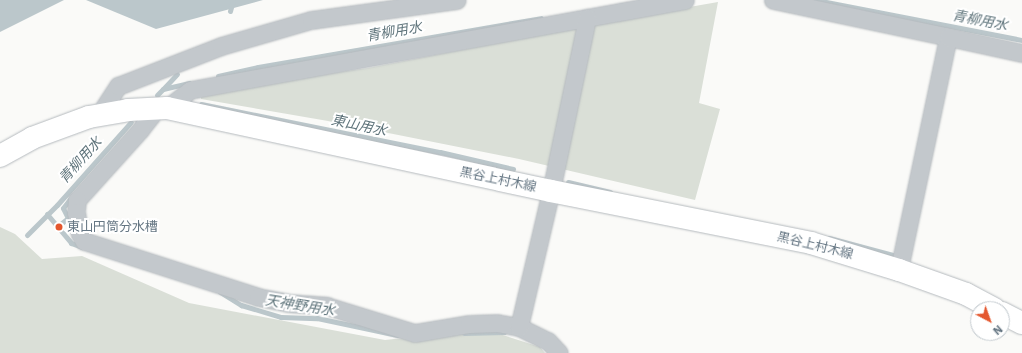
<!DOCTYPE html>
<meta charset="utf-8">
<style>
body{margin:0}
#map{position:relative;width:1022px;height:353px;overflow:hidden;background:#fafaf8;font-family:"Work Sans","Noto Sans JP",sans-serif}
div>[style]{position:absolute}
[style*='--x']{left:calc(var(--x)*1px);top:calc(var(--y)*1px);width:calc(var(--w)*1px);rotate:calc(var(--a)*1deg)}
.green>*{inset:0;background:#dadfd7}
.water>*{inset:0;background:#bbc7cb}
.stream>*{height:5px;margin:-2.5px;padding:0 2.5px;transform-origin:2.5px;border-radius:2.5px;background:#bbc7cb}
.roads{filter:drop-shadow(0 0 1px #b5babe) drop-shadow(0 0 1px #b5babe)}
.minor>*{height:17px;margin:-8.5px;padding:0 8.5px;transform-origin:8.5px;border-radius:8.5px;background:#c3c8cc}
.major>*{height:22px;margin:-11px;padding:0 11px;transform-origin:11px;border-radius:11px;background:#fff}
.dots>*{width:11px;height:11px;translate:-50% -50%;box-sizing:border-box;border:2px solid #fff;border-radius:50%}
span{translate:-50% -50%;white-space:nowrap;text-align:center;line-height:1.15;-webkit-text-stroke:4px #fff;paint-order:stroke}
.street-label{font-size:13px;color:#657683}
.poi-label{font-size:13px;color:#657683}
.left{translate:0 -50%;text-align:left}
.water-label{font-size:14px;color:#60757c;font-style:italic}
.north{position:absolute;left:970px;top:301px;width:40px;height:40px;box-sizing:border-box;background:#fff;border:1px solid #c1c8cd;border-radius:50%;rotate:139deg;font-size:11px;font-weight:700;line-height:16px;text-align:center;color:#657683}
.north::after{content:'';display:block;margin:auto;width:14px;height:18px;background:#e4572e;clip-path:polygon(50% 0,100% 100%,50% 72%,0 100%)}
</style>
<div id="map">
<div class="green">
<i style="clip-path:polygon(718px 2px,699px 103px,720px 109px,695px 200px,519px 159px,328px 121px,201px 99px,201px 97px,296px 78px,368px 68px,598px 23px)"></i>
<i style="clip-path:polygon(0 227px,15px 234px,42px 259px,82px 256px,189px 303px,385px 340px,484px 329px,540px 347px,545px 353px,0 353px)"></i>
</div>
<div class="water">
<i style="clip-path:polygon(0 0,64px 0,0 32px)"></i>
<i style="clip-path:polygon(86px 0,263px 0,156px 29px)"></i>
</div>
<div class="stream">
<i style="--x:816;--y:0;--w:210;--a:11"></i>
<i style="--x:230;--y:11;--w:11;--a:-75"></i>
<i style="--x:218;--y:76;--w:41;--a:-12.7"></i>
<i style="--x:258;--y:67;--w:287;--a:-9.8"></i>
<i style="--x:164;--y:88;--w:19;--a:-47"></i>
<i style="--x:157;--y:95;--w:8;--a:-45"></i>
<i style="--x:163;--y:89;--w:27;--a:-13"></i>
<i style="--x:201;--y:104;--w:244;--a:11.4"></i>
<i style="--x:440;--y:152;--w:75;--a:13.1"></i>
<i style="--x:568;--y:182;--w:43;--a:13.4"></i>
<i style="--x:47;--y:214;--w:38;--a:50"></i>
<i style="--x:71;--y:243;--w:12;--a:20"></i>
<i style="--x:58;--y:226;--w:13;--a:-39"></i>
<i style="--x:68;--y:218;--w:11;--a:-117"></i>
<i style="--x:63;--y:208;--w:16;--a:-52"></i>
<i style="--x:27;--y:235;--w:42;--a:-45"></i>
<i style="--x:57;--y:205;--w:111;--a:-48.3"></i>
<i style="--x:829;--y:238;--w:66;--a:14.9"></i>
<i style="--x:220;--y:292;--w:25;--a:32"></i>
<i style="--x:241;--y:305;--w:42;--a:16.7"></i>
<i style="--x:281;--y:317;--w:36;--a:2"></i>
<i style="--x:317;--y:318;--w:82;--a:12"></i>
<i style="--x:464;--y:333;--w:40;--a:-1.4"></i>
</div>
<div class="roads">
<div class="minor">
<i style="--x:773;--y:0;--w:179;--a:11.9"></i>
<i style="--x:948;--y:37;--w:238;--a:101.9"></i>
<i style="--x:948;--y:37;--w:76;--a:12.2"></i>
<i style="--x:167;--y:108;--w:29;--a:-38"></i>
<i style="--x:190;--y:90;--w:503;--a:-10.3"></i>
<i style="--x:152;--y:109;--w:7;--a:98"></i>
<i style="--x:151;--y:116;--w:16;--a:128"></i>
<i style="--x:141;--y:129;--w:96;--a:132"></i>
<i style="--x:77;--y:200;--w:12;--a:95"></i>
<i style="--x:76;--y:212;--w:22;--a:80"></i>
<i style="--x:80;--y:234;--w:8;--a:60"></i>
<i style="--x:84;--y:241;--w:183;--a:17.8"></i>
<i style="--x:258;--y:297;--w:31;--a:11"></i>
<i style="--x:288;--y:303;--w:39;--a:4"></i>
<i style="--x:327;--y:306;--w:92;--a:17.1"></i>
<i style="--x:415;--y:333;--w:55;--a:-9.5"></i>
<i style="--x:469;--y:324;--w:28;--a:-2"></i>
<i style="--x:497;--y:323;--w:22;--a:10"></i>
<i style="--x:519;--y:327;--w:32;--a:26"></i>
<i style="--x:548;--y:341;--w:16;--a:47"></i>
<i style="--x:99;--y:115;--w:35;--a:-57"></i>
<i style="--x:118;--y:86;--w:110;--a:-21.2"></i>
<i style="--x:221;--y:46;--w:94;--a:-16.1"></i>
<i style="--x:311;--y:20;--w:147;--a:-7.8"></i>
<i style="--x:519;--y:327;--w:140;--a:-76.8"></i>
<i style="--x:551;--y:191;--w:177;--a:-78.2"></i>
</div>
<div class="major">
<i style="--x:0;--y:156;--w:37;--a:-29"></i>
<i style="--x:32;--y:138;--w:61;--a:-20.2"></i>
<i style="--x:89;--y:117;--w:40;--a:-10"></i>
<i style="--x:128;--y:110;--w:39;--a:-3"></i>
<i style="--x:167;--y:108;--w:393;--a:12.2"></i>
<i style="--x:551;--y:191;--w:265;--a:11.3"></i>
<i style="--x:811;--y:243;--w:92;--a:17.1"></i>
<i style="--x:899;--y:270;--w:71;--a:19.7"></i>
<i style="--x:966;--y:294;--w:32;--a:28"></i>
<i style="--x:1002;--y:313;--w:22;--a:27"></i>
</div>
</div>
<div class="dots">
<i style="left:59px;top:227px;background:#e4572e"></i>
</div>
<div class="street-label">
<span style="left:498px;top:180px;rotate:12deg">黒谷上村木線</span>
<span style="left:815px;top:246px;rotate:14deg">黒谷上村木線</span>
</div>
<div class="poi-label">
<span class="left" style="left:67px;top:227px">東山円筒分水槽</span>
</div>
<div class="water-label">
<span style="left:980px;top:20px;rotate:11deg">青柳用水</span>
<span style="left:394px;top:31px;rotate:-10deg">青柳用水</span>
<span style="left:359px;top:125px;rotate:12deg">東山用水</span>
<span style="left:80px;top:160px;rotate:-48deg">青柳用水</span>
<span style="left:300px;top:305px;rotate:9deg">天神野用水</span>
</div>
<div class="north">N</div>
</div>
